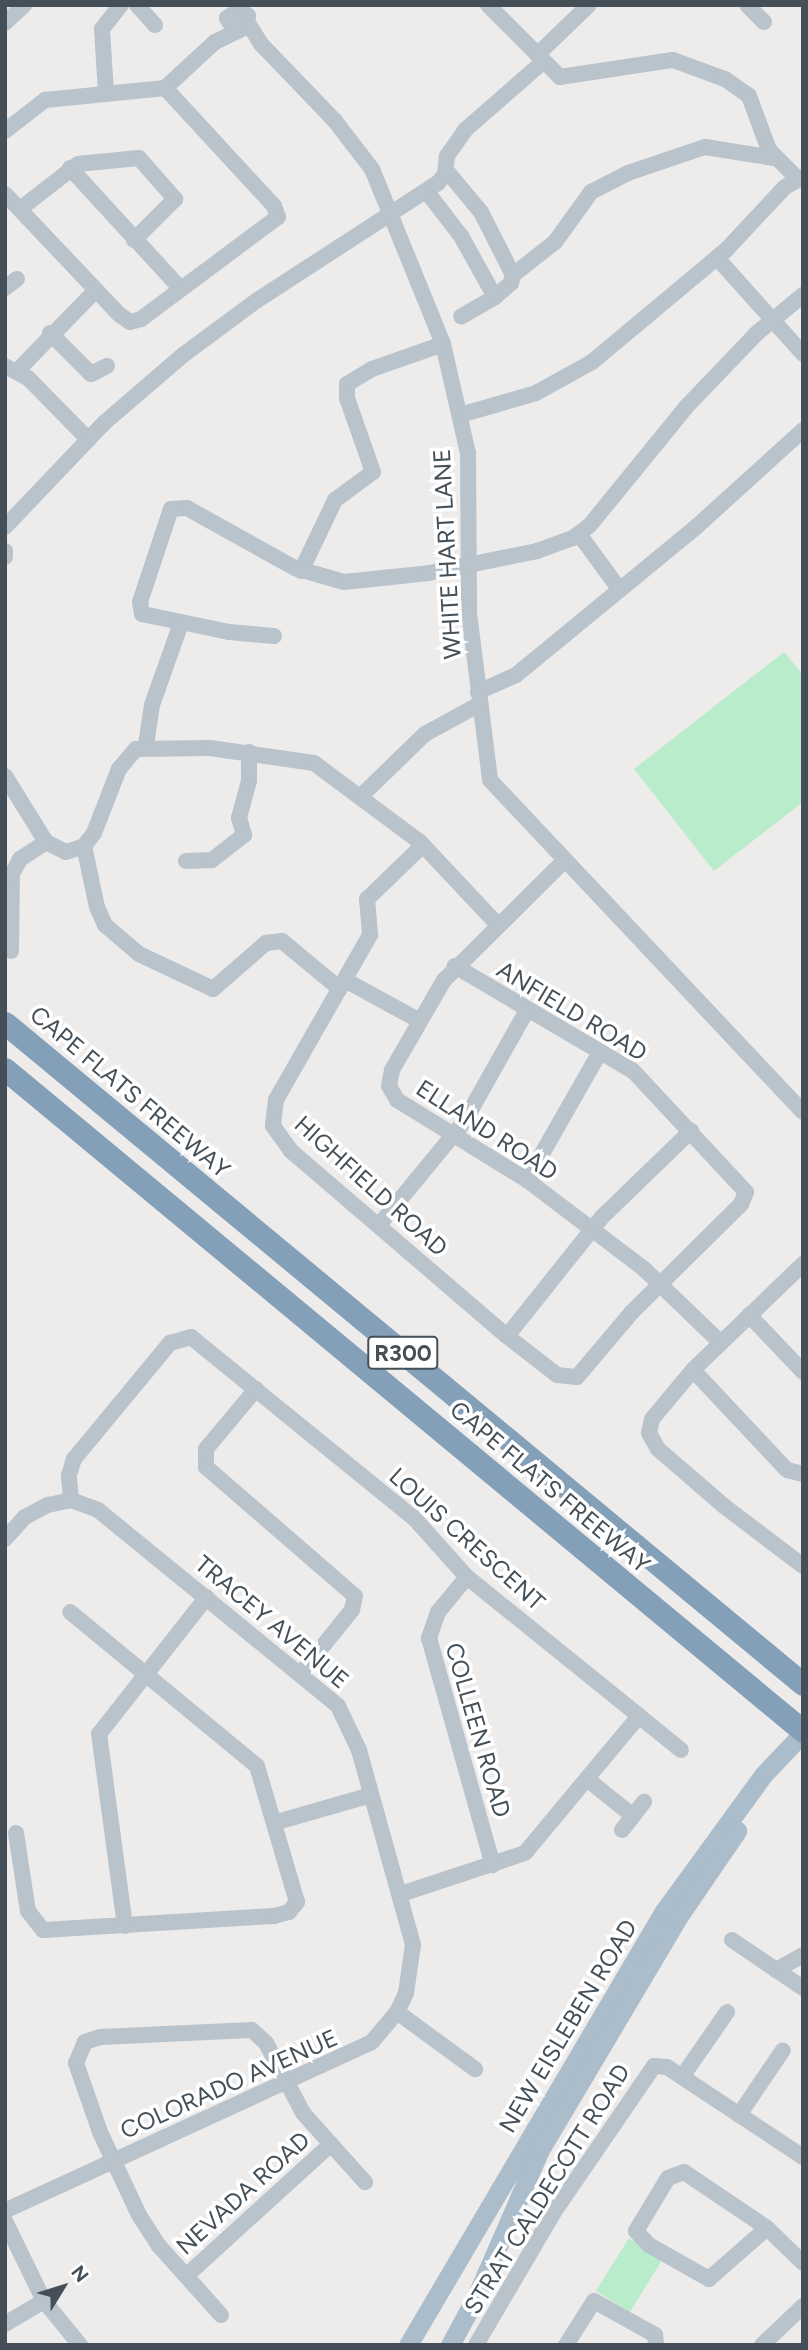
<!DOCTYPE html>
<style>
body{margin:0}
#map{position:relative;width:808px;height:2350px;overflow:hidden;background:#eeebeb;font-family:Figtree,sans-serif}
div>[style]{position:absolute}
[style*='--x']{left:calc(var(--x)*1px);top:calc(var(--y)*1px);width:calc(var(--w)*1px);rotate:calc(var(--a)*1deg)}
.green>*{inset:0;background:#b9eccb}
.minor>*{height:16px;margin:-8px;padding:0 8px;transform-origin:8px;border-radius:8px;background:#b9c3cb}
.major>*{height:19px;margin:-9.5px;padding:0 9.5px;transform-origin:9.5px;border-radius:9.5px;background:#abbcca}
.highway>*{height:23px;margin:-11.5px;padding:0 11.5px;transform-origin:11.5px;border-radius:11.5px;background:#84a0b9}
span{translate:-50% -50%;white-space:nowrap;text-align:center;line-height:1.15;-webkit-text-stroke:7px #fff;paint-order:stroke}
.shield-label span{padding:2px 5px;background:#fff;border:2px solid;border-radius:5px;-webkit-text-stroke-width:0}
.shield-label{font-size:23px;color:#444f58;font-weight:700}
.street-label{font-size:24px;color:#444f58}
.frame{position:absolute;inset:0;border:7px solid #444f58;pointer-events:none}
.north{position:absolute;left:28px;top:2252px;width:70px;height:70px;-webkit-text-stroke:5px #fff;paint-order:stroke;rotate:52deg;font-size:19px;font-weight:700;line-height:28px;text-align:center;color:#444f58}
.north::after{content:'';display:block;margin:auto;width:24px;height:32px;background:#444f58;clip-path:polygon(50% 0,100% 100%,50% 72%,0 100%)}
</style>
<div id="map">
<div class="green">
<i style="clip-path:polygon(784px 652px,803px 675px,803px 802px,714px 871px,634px 769px)"></i>
<i style="clip-path:polygon(629px 2238px,662px 2260px,630px 2312px,596px 2291px)"></i>
</div>
<div class="minor">
<i style="--x:137;--y:5;--w:27;--a:48"></i>
<i style="--x:488;--y:5;--w:102;--a:45"></i>
<i style="--x:560;--y:77;--w:114;--a:-8.6"></i>
<i style="--x:673;--y:60;--w:55;--a:20.1"></i>
<i style="--x:725;--y:79;--w:29;--a:35"></i>
<i style="--x:749;--y:96;--w:58;--a:69.7"></i>
<i style="--x:769;--y:150;--w:40;--a:45"></i>
<i style="--x:747;--y:5;--w:24;--a:45"></i>
<i style="--x:5;--y:23;--w:26;--a:-43"></i>
<i style="--x:248;--y:23;--w:25;--a:58"></i>
<i style="--x:261;--y:44;--w:107;--a:46.1"></i>
<i style="--x:335;--y:121;--w:61;--a:52.4"></i>
<i style="--x:372;--y:169;--w:189;--a:67.9"></i>
<i style="--x:443;--y:344;--w:112;--a:77.1"></i>
<i style="--x:468;--y:453;--w:160;--a:89.6"></i>
<i style="--x:469;--y:613;--w:168;--a:82.8"></i>
<i style="--x:490;--y:780;--w:456;--a:46.7"></i>
<i style="--x:537;--y:55;--w:72;--a:-43.9"></i>
<i style="--x:106;--y:93;--w:64;--a:-93.6"></i>
<i style="--x:102;--y:29;--w:31;--a:-52"></i>
<i style="--x:5;--y:131;--w:51;--a:-37.8"></i>
<i style="--x:45;--y:100;--w:121;--a:-5.7"></i>
<i style="--x:165;--y:88;--w:68;--a:-42.6"></i>
<i style="--x:215;--y:42;--w:32;--a:-26"></i>
<i style="--x:244;--y:28;--w:13;--a:-72"></i>
<i style="--x:248;--y:16;--w:11;--a:-139"></i>
<i style="--x:240;--y:9;--w:16;--a:145"></i>
<i style="--x:227;--y:18;--w:14;--a:60"></i>
<i style="--x:70;--y:168;--w:163;--a:47.5"></i>
<i style="--x:446;--y:170;--w:55;--a:50.2"></i>
<i style="--x:481;--y:212;--w:71;--a:63.1"></i>
<i style="--x:513;--y:275;--w:8;--a:104"></i>
<i style="--x:511;--y:283;--w:21;--a:139"></i>
<i style="--x:495;--y:297;--w:39;--a:150"></i>
<i style="--x:427;--y:192;--w:56;--a:52.3"></i>
<i style="--x:461;--y:236;--w:70;--a:60.9"></i>
<i style="--x:5;--y:194;--w:167;--a:46.5"></i>
<i style="--x:120;--y:315;--w:12;--a:35"></i>
<i style="--x:130;--y:322;--w:11;--a:-15"></i>
<i style="--x:141;--y:319;--w:171;--a:-36.7"></i>
<i style="--x:278;--y:217;--w:12;--a:-110"></i>
<i style="--x:274;--y:206;--w:161;--a:-132.7"></i>
<i style="--x:20;--y:209;--w:73;--a:-37.8"></i>
<i style="--x:78;--y:164;--w:61;--a:-5.6"></i>
<i style="--x:139;--y:158;--w:55;--a:48.7"></i>
<i style="--x:175;--y:199;--w:58;--a:135"></i>
<i style="--x:717;--y:258;--w:129;--a:48.1"></i>
<i style="--x:513;--y:275;--w:53;--a:-38.2"></i>
<i style="--x:555;--y:242;--w:62;--a:-54.2"></i>
<i style="--x:591;--y:192;--w:42;--a:-27.2"></i>
<i style="--x:628;--y:173;--w:81;--a:-18.7"></i>
<i style="--x:705;--y:147;--w:70;--a:9.1"></i>
<i style="--x:5;--y:288;--w:15;--a:-37"></i>
<i style="--x:50;--y:333;--w:58;--a:45"></i>
<i style="--x:91;--y:374;--w:18;--a:-27"></i>
<i style="--x:5;--y:366;--w:26;--a:28"></i>
<i style="--x:28;--y:378;--w:86;--a:45.5"></i>
<i style="--x:17;--y:371;--w:113;--a:-45.7"></i>
<i style="--x:460;--y:415;--w:79;--a:-16.1"></i>
<i style="--x:536;--y:393;--w:64;--a:-29"></i>
<i style="--x:592;--y:362;--w:175;--a:-39.9"></i>
<i style="--x:726;--y:250;--w:86;--a:-46.9"></i>
<i style="--x:785;--y:187;--w:21;--a:-29"></i>
<i style="--x:5;--y:527;--w:144;--a:-46.4"></i>
<i style="--x:104;--y:423;--w:104;--a:-40.7"></i>
<i style="--x:183;--y:355;--w:91;--a:-36.5"></i>
<i style="--x:256;--y:301;--w:217;--a:-33"></i>
<i style="--x:438;--y:183;--w:11;--a:-52"></i>
<i style="--x:445;--y:174;--w:18;--a:-84"></i>
<i style="--x:447;--y:156;--w:32;--a:-55"></i>
<i style="--x:465;--y:130;--w:103;--a:-41.1"></i>
<i style="--x:579;--y:534;--w:69;--a:53.8"></i>
<i style="--x:5;--y:551;--w:6;--a:90"></i>
<i style="--x:301;--y:571;--w:79;--a:-64.4"></i>
<i style="--x:335;--y:500;--w:47;--a:-36.4"></i>
<i style="--x:373;--y:472;--w:78;--a:-109.4"></i>
<i style="--x:347;--y:398;--w:14;--a:-90"></i>
<i style="--x:347;--y:384;--w:29;--a:-31"></i>
<i style="--x:372;--y:369;--w:75;--a:-19.4"></i>
<i style="--x:274;--y:636;--w:45;--a:-174.9"></i>
<i style="--x:229;--y:632;--w:89;--a:-168.3"></i>
<i style="--x:142;--y:614;--w:12;--a:-99"></i>
<i style="--x:140;--y:602;--w:98;--a:-71.6"></i>
<i style="--x:171;--y:509;--w:16;--a:-4"></i>
<i style="--x:187;--y:508;--w:124;--a:29.1"></i>
<i style="--x:295;--y:568;--w:51;--a:15.9"></i>
<i style="--x:344;--y:582;--w:85;--a:-6"></i>
<i style="--x:429;--y:573;--w:110;--a:-11.5"></i>
<i style="--x:537;--y:551;--w:38;--a:-20"></i>
<i style="--x:573;--y:538;--w:21;--a:-37"></i>
<i style="--x:590;--y:525;--w:154;--a:-50.8"></i>
<i style="--x:687;--y:406;--w:101;--a:-46.2"></i>
<i style="--x:757;--y:333;--w:60;--a:-39.6"></i>
<i style="--x:478;--y:692;--w:42;--a:-24.1"></i>
<i style="--x:516;--y:675;--w:232;--a:-39.4"></i>
<i style="--x:695;--y:528;--w:146;--a:-42.2"></i>
<i style="--x:146;--y:745;--w:40;--a:-81.5"></i>
<i style="--x:152;--y:705;--w:87;--a:-70.5"></i>
<i style="--x:5;--y:776;--w:78;--a:58.2"></i>
<i style="--x:46;--y:842;--w:22;--a:27"></i>
<i style="--x:66;--y:852;--w:19;--a:-18"></i>
<i style="--x:84;--y:846;--w:16;--a:-52"></i>
<i style="--x:94;--y:833;--w:69;--a:-68.7"></i>
<i style="--x:119;--y:769;--w:26;--a:-50"></i>
<i style="--x:136;--y:749;--w:74;--a:-0.8"></i>
<i style="--x:210;--y:748;--w:105;--a:8.2"></i>
<i style="--x:314;--y:763;--w:132;--a:36.7"></i>
<i style="--x:420;--y:842;--w:112;--a:46.8"></i>
<i style="--x:361;--y:796;--w:89;--a:-44.1"></i>
<i style="--x:425;--y:734;--w:63;--a:-28.6"></i>
<i style="--x:423;--y:845;--w:78;--a:136"></i>
<i style="--x:367;--y:899;--w:36;--a:85"></i>
<i style="--x:370;--y:935;--w:190;--a:119.7"></i>
<i style="--x:276;--y:1100;--w:26;--a:97"></i>
<i style="--x:273;--y:1126;--w:31;--a:54"></i>
<i style="--x:291;--y:1151;--w:284;--a:40.6"></i>
<i style="--x:507;--y:1336;--w:63;--a:38"></i>
<i style="--x:557;--y:1375;--w:20;--a:6"></i>
<i style="--x:577;--y:1377;--w:84;--a:-49.8"></i>
<i style="--x:631;--y:1313;--w:155;--a:-44.7"></i>
<i style="--x:741;--y:1204;--w:13;--a:-67"></i>
<i style="--x:746;--y:1192;--w:166;--a:-133"></i>
<i style="--x:633;--y:1071;--w:207;--a:-149.5"></i>
<i style="--x:84;--y:846;--w:62;--a:78"></i>
<i style="--x:97;--y:907;--w:20;--a:66"></i>
<i style="--x:105;--y:925;--w:45;--a:40.5"></i>
<i style="--x:139;--y:954;--w:82;--a:25.3"></i>
<i style="--x:213;--y:989;--w:70;--a:-41"></i>
<i style="--x:266;--y:943;--w:16;--a:-7"></i>
<i style="--x:282;--y:941;--w:75;--a:39.6"></i>
<i style="--x:186;--y:861;--w:26;--a:-2"></i>
<i style="--x:212;--y:860;--w:41;--a:-38"></i>
<i style="--x:244;--y:835;--w:18;--a:-106"></i>
<i style="--x:239;--y:818;--w:39;--a:-75"></i>
<i style="--x:249;--y:780;--w:28;--a:-90"></i>
<i style="--x:564;--y:861;--w:169;--a:135.2"></i>
<i style="--x:444;--y:980;--w:104;--a:120"></i>
<i style="--x:392;--y:1070;--w:16;--a:101"></i>
<i style="--x:389;--y:1086;--w:16;--a:60"></i>
<i style="--x:397;--y:1100;--w:153;--a:31.6"></i>
<i style="--x:527;--y:1180;--w:146;--a:37.2"></i>
<i style="--x:643;--y:1268;--w:108;--a:43.9"></i>
<i style="--x:11;--y:951;--w:77;--a:-89.3"></i>
<i style="--x:12;--y:874;--w:17;--a:-62"></i>
<i style="--x:20;--y:859;--w:31;--a:-33"></i>
<i style="--x:345;--y:980;--w:85;--a:28.7"></i>
<i style="--x:527;--y:1180;--w:147;--a:-60.3"></i>
<i style="--x:379;--y:1225;--w:134;--a:-50.5"></i>
<i style="--x:464;--y:1122;--w:129;--a:-60.6"></i>
<i style="--x:803;--y:1264;--w:153;--a:136.1"></i>
<i style="--x:693;--y:1370;--w:64;--a:129.9"></i>
<i style="--x:652;--y:1419;--w:14;--a:102"></i>
<i style="--x:649;--y:1433;--w:18;--a:61"></i>
<i style="--x:658;--y:1449;--w:87;--a:40.8"></i>
<i style="--x:724;--y:1506;--w:99;--a:37.2"></i>
<i style="--x:749;--y:1315;--w:79;--a:46.5"></i>
<i style="--x:507;--y:1336;--w:152;--a:-51.4"></i>
<i style="--x:602;--y:1217;--w:124;--a:-44"></i>
<i style="--x:693;--y:1370;--w:137;--a:46.8"></i>
<i style="--x:787;--y:1470;--w:16;--a:14"></i>
<i style="--x:256;--y:1389;--w:78;--a:129.8"></i>
<i style="--x:206;--y:1449;--w:18;--a:90"></i>
<i style="--x:206;--y:1467;--w:197;--a:40.9"></i>
<i style="--x:355;--y:1596;--w:14;--a:102"></i>
<i style="--x:352;--y:1610;--w:81;--a:129"></i>
<i style="--x:71;--y:1500;--w:25;--a:-95"></i>
<i style="--x:69;--y:1475;--w:17;--a:-73"></i>
<i style="--x:74;--y:1459;--w:151;--a:-50.4"></i>
<i style="--x:170;--y:1343;--w:22;--a:-16"></i>
<i style="--x:191;--y:1337;--w:287;--a:39.1"></i>
<i style="--x:414;--y:1518;--w:79;--a:48.1"></i>
<i style="--x:467;--y:1577;--w:221;--a:38.9"></i>
<i style="--x:639;--y:1716;--w:178;--a:129.8"></i>
<i style="--x:525;--y:1853;--w:131;--a:161.7"></i>
<i style="--x:5;--y:1539;--w:30;--a:-48"></i>
<i style="--x:25;--y:1517;--w:26;--a:-28"></i>
<i style="--x:48;--y:1505;--w:24;--a:-12"></i>
<i style="--x:71;--y:1500;--w:29;--a:20"></i>
<i style="--x:98;--y:1510;--w:310;--a:39.2"></i>
<i style="--x:338;--y:1706;--w:49;--a:64.5"></i>
<i style="--x:359;--y:1750;--w:202;--a:74.5"></i>
<i style="--x:413;--y:1945;--w:49;--a:98.3"></i>
<i style="--x:406;--y:1993;--w:21;--a:115"></i>
<i style="--x:397;--y:2012;--w:39;--a:130"></i>
<i style="--x:372;--y:2042;--w:404;--a:155.3"></i>
<i style="--x:467;--y:1577;--w:45;--a:129.6"></i>
<i style="--x:438;--y:1612;--w:28;--a:109"></i>
<i style="--x:429;--y:1638;--w:236;--a:74.3"></i>
<i style="--x:639;--y:1716;--w:54;--a:39"></i>
<i style="--x:587;--y:1779;--w:59;--a:38.8"></i>
<i style="--x:277;--y:1822;--w:98;--a:-16"></i>
<i style="--x:622;--y:1830;--w:36;--a:-52"></i>
<i style="--x:16;--y:1833;--w:79;--a:81.3"></i>
<i style="--x:28;--y:1911;--w:24;--a:52"></i>
<i style="--x:43;--y:1930;--w:231;--a:-3.5"></i>
<i style="--x:274;--y:1916;--w:16;--a:-15"></i>
<i style="--x:289;--y:1912;--w:13;--a:-51"></i>
<i style="--x:297;--y:1902;--w:142;--a:-106.4"></i>
<i style="--x:257;--y:1766;--w:242;--a:-140.5"></i>
<i style="--x:125;--y:1926;--w:194;--a:-97.7"></i>
<i style="--x:99;--y:1734;--w:174;--a:-51.8"></i>
<i style="--x:732;--y:1940;--w:86;--a:34.1"></i>
<i style="--x:776;--y:1970;--w:31;--a:-29"></i>
<i style="--x:397;--y:2012;--w:97;--a:36.2"></i>
<i style="--x:682;--y:2077;--w:79;--a:-55.3"></i>
<i style="--x:739;--y:2115;--w:78;--a:-55.9"></i>
<i style="--x:5;--y:2221;--w:89;--a:64"></i>
<i style="--x:44;--y:2301;--w:57;--a:50.7"></i>
<i style="--x:767;--y:2228;--w:77;--a:138.7"></i>
<i style="--x:709;--y:2279;--w:69;--a:-150.5"></i>
<i style="--x:649;--y:2245;--w:19;--a:-133"></i>
<i style="--x:636;--y:2231;--w:62;--a:-58.9"></i>
<i style="--x:668;--y:2178;--w:17;--a:-21"></i>
<i style="--x:684;--y:2172;--w:100;--a:34"></i>
<i style="--x:767;--y:2228;--w:50;--a:44.2"></i>
<i style="--x:186;--y:2276;--w:196;--a:-42.3"></i>
<i style="--x:221;--y:2315;--w:93;--a:-131.9"></i>
<i style="--x:159;--y:2246;--w:37;--a:-123"></i>
<i style="--x:139;--y:2215;--w:92;--a:-115.2"></i>
<i style="--x:100;--y:2132;--w:73;--a:-109.2"></i>
<i style="--x:76;--y:2063;--w:23;--a:-67"></i>
<i style="--x:85;--y:2042;--w:16;--a:-18"></i>
<i style="--x:100;--y:2037;--w:152;--a:-2.6"></i>
<i style="--x:252;--y:2030;--w:19;--a:43"></i>
<i style="--x:266;--y:2043;--w:79;--a:62.1"></i>
<i style="--x:303;--y:2113;--w:93;--a:48.1"></i>
<i style="--x:5;--y:2324;--w:45;--a:-30.5"></i>
<i style="--x:476;--y:2345;--w:154;--a:-59.6"></i>
<i style="--x:554;--y:2212;--w:177;--a:-55.6"></i>
<i style="--x:654;--y:2066;--w:13;--a:4"></i>
<i style="--x:667;--y:2067;--w:163;--a:33.5"></i>
<i style="--x:566;--y:2345;--w:52;--a:-57.5"></i>
<i style="--x:594;--y:2301;--w:70;--a:29.1"></i>
<i style="--x:655;--y:2335;--w:10;--a:84"></i>
<i style="--x:762;--y:2345;--w:57;--a:-43.6"></i>
</div>
<div class="major">
<i style="--x:408;--y:2345;--w:504;--a:-59.47"></i>
<i style="--x:664;--y:1911;--w:168;--a:-53.9"></i>
<i style="--x:763;--y:1775;--w:58;--a:-46.4"></i>
<i style="--x:450;--y:2345;--w:55;--a:-61.6"></i>
<i style="--x:476;--y:2297;--w:160;--a:-66.5"></i>
<i style="--x:540;--y:2150;--w:269;--a:-59.3"></i>
<i style="--x:677;--y:1919;--w:107;--a:-55.7"></i>
</div>
<div class="highway">
<i style="--x:5;--y:1023;--w:1036;--a:39.64"></i>
<i style="--x:5;--y:1069;--w:1037;--a:39.68"></i>
</div>
<div class="shield-label">
<span style="left:403px;top:1353px">R300</span>
</div>
<div class="street-label">
<span style="left:447px;top:554px;rotate:-93deg">WHITE HART LANE</span>
<span style="left:572px;top:1011px;rotate:31deg">ANFIELD ROAD</span>
<span style="left:130px;top:1092px;rotate:40deg">CAPE FLATS FREEWAY</span>
<span style="left:487px;top:1130px;rotate:33deg">ELLAND ROAD</span>
<span style="left:371px;top:1186px;rotate:42deg">HIGHFIELD ROAD</span>
<span style="left:550px;top:1487px;rotate:40deg">CAPE FLATS FREEWAY</span>
<span style="left:467px;top:1539px;rotate:42deg">LOUIS CRESCENT</span>
<span style="left:272px;top:1622px;rotate:40deg">TRACEY AVENUE</span>
<span style="left:478px;top:1730px;rotate:74deg">COLLEEN ROAD</span>
<span style="left:568px;top:2026px;rotate:-59deg">NEW EISLEBEN ROAD</span>
<span style="left:229px;top:2084px;rotate:-24deg">COLORADO AVENUE</span>
<span style="left:547px;top:2189px;rotate:-58deg">STRAT CALDECOTT ROAD</span>
<span style="left:243px;top:2193px;rotate:-42deg">NEVADA ROAD</span>
</div>
<div class="frame"></div>
<div class="north">N</div>
</div>
